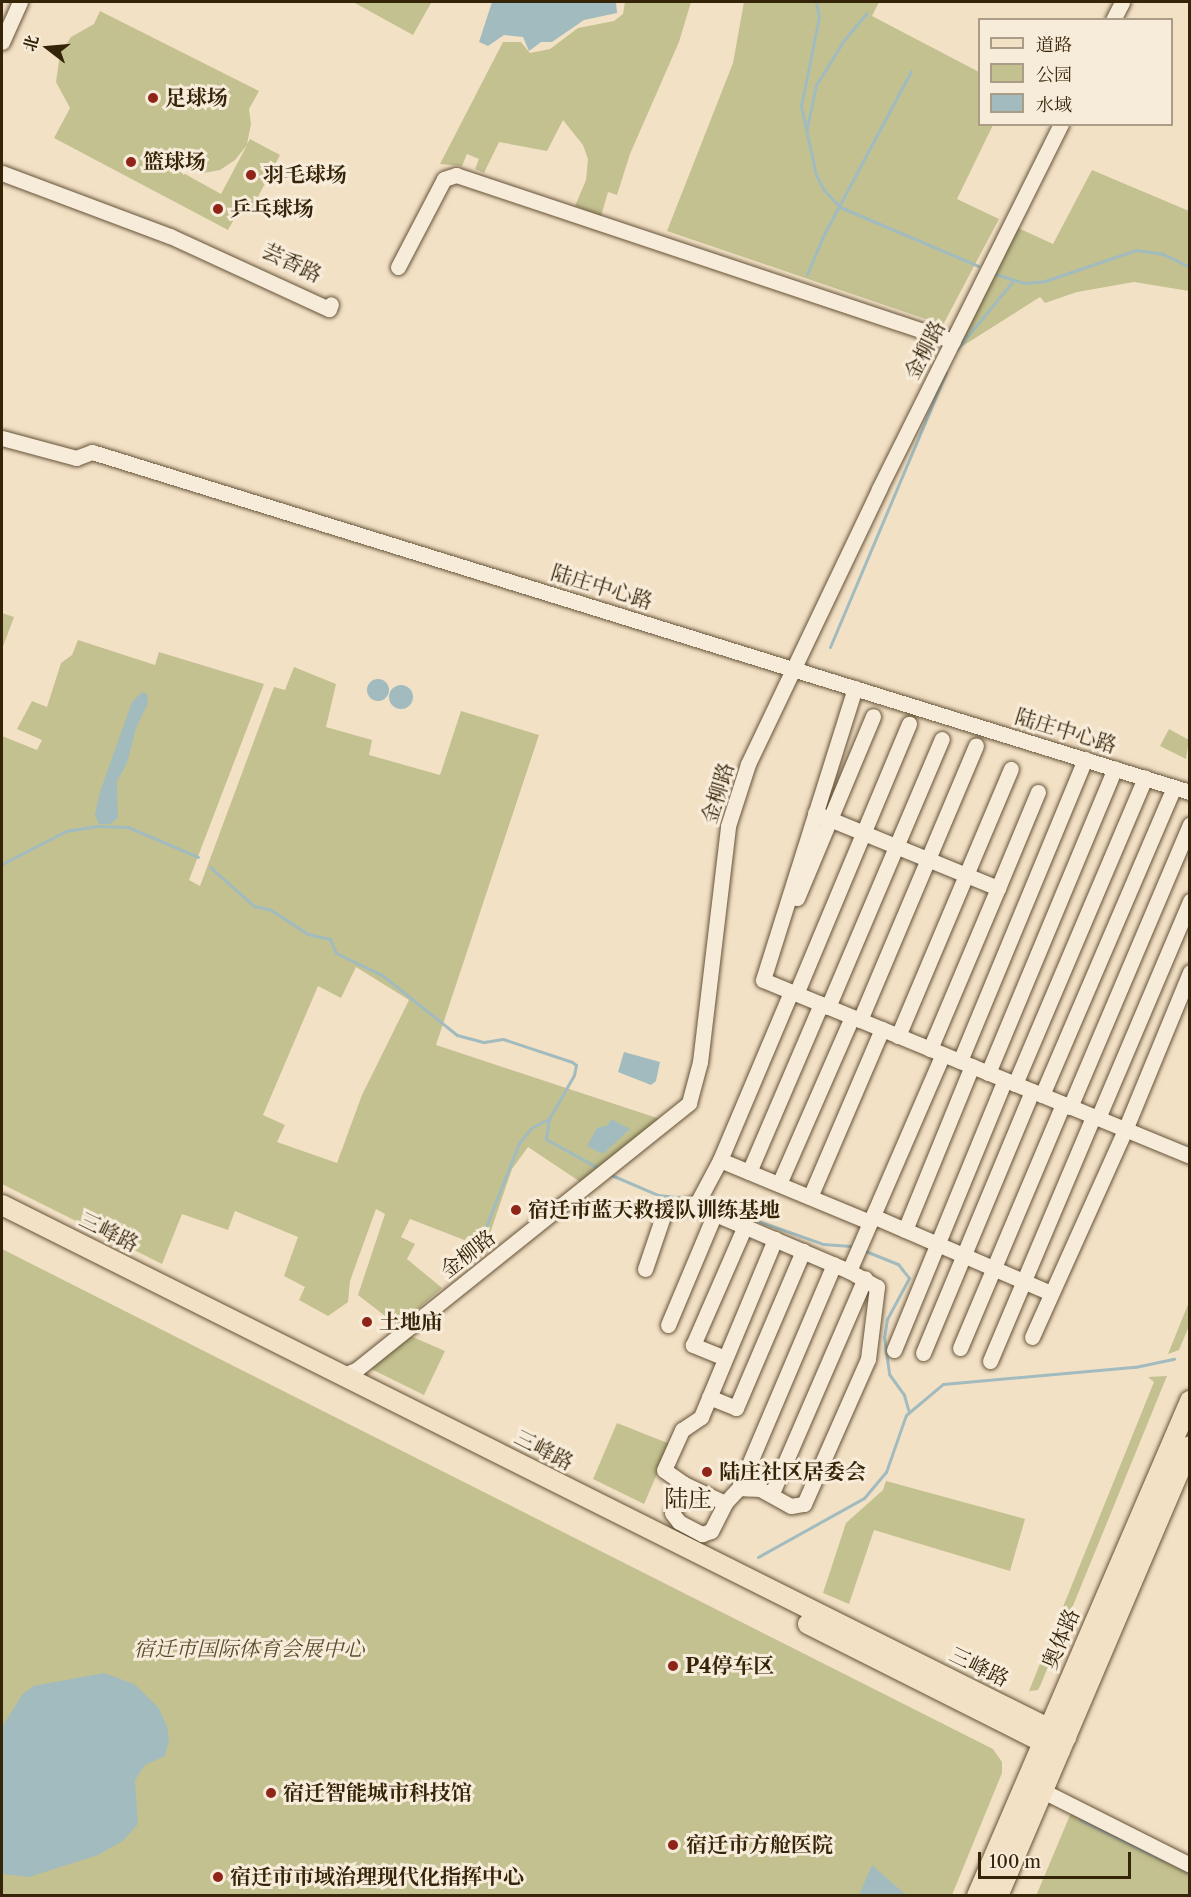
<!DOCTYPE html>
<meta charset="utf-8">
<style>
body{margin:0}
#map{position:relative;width:1191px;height:1897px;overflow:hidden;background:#f3e1c6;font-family:"Libre Caslon Text","Noto Serif SC",serif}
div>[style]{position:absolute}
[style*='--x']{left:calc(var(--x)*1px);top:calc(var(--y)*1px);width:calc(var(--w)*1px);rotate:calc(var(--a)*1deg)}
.green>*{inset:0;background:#c3c190}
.water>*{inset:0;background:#a1bbbf}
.round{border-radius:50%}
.stream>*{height:3px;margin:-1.5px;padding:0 1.5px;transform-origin:1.5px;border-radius:1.5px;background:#a1bbbf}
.roads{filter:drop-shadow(0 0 2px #655338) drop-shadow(0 0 2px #655338)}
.minor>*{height:15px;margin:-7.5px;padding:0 7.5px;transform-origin:7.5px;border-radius:7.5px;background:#f7ecda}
.major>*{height:20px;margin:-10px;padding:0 10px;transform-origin:10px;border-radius:10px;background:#f3e1c6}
.dots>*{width:16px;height:16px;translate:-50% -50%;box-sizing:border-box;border:3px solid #f7ecda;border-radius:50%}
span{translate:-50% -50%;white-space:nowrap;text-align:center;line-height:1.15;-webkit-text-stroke:6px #f7ecda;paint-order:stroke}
.poi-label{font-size:21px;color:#362408;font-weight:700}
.left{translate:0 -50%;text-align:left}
.street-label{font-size:21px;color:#362408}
.park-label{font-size:21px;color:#594b2a;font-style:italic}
.quarter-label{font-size:24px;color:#362408}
.frame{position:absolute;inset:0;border:3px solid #362408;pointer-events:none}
.legend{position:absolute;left:978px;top:18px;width:195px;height:108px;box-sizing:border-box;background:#f7ecda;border:2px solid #aa9c86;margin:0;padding:8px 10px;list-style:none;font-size:18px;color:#362408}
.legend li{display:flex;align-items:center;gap:12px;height:30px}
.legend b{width:30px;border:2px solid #aa9c86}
.north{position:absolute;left:18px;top:18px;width:60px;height:60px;-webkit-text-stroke:4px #f7ecda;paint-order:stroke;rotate:286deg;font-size:16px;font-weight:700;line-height:24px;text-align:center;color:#362408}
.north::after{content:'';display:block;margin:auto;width:21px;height:27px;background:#362408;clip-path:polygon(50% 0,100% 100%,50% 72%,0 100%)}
.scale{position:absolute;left:978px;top:1852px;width:153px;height:27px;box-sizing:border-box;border:3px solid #362408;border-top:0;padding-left:8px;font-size:18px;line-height:21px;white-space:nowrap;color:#362408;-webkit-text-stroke:4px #f7ecda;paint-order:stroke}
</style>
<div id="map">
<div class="green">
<i style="clip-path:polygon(353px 2px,430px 2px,431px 3px,413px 35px)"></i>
<i style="clip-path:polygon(625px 2px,691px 2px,679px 42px,630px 154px,617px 195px,608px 192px,601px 216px,575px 206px,586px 180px,588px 159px,583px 145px,563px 120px,547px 151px,499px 142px,484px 173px,475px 169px,479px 159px,467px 154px,462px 166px,440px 164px,503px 42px,521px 42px,530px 53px,550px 49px,578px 28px,614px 21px,623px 14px)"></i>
<i style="clip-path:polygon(744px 2px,879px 2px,872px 16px,979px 72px,980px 124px,993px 125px,957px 199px,999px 219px,943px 325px,667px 231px,733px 63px)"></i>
<i style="clip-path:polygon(evenodd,100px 11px,259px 91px,249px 109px,251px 124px,247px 144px,250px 139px,280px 155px,251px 210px,242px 205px,228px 230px,54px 138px,70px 108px,56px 82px,60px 54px,71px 37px,94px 24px,100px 11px,247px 145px,221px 194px,176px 169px,204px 173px,220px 170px,235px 160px,247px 145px)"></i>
<i style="clip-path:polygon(1092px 170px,1189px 211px,1189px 291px,1134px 282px,1077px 292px,1045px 303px,1040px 297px,961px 347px,958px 342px,1016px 227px,1053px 244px)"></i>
<i style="clip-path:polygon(2px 613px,14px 617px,2px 649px)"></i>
<i style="clip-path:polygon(evenodd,78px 640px,155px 665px,159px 652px,264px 684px,189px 880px,200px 886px,274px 687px,285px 690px,294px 667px,336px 684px,326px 727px,372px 740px,369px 755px,440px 775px,461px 711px,539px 735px,436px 1045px,663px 1120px,582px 1183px,528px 1147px,512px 1169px,485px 1248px,410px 1219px,401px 1237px,415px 1244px,407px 1259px,442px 1288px,398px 1326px,358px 1295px,385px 1214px,376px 1209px,350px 1281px,348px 1302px,328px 1316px,299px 1300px,305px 1287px,284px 1276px,298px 1237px,235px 1211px,228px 1230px,182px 1214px,162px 1264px,2px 1184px,2px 736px,37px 750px,42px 740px,17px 729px,32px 701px,47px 707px,61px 663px,72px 655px,78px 640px,356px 967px,409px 1000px,362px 1095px,337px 1163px,277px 1142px,285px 1125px,263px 1115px,318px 986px,341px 998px,356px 967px)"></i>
<i style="clip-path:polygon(1169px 729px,1189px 740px,1186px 759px,1160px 746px)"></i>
<i style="clip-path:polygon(2px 1249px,993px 1749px,1002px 1762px,1002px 1773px,952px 1895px,2px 1896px)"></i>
<i style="clip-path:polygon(1189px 1302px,1189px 1326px,1179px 1350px,1168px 1354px)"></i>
<i style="clip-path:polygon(406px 1334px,445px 1351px,424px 1395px,365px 1366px)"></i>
<i style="clip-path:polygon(1167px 1376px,1041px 1684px,1038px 1690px,1029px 1691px,1154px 1382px,1148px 1377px)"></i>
<i style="clip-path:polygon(617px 1423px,670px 1444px,644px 1504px,593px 1479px)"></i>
<i style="clip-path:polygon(886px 1481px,1025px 1519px,1010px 1571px,874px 1530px,849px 1604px,823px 1593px,846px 1523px,883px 1490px)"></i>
<i style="clip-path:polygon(1073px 1808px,1189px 1867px,1189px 1895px,1036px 1896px)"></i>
</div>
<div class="water">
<i style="clip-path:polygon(492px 2px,616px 2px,617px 13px,584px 20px,552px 42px,541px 42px,529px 51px,523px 37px,504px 35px,488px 46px,479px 42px)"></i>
<i class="round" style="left:367px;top:679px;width:22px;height:22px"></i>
<i class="round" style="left:389px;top:685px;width:24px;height:24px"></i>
<i style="clip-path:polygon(142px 692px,147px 694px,148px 703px,136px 728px,127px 763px,117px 781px,118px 818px,110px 824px,99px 824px,95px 815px,100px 792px,132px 702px)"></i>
<i style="clip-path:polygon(624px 1052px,660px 1062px,656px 1081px,651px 1085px,618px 1072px)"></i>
<i style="clip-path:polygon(611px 1119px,630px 1129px,603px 1154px,587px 1146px,597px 1128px,608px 1125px)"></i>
<i style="clip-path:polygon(104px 1673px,134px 1684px,158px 1707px,167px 1726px,169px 1740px,165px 1756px,145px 1765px,135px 1780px,138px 1824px,124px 1840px,98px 1855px,29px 1877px,2px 1874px,2px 1727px,22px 1695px,33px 1686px)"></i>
<i style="clip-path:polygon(872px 1865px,906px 1895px,859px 1895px)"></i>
</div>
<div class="stream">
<i style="--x:816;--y:2;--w:15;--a:79"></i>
<i style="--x:819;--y:17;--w:91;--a:101.4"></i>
<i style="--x:801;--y:106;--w:71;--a:77.7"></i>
<i style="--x:816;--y:175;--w:17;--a:62"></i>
<i style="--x:824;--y:190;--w:23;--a:47"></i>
<i style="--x:840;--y:207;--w:150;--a:23.1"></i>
<i style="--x:807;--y:128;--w:44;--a:-78.2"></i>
<i style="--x:816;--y:85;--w:53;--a:-58.1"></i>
<i style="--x:844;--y:40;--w:35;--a:-50"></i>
<i style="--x:993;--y:273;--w:33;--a:18"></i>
<i style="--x:1024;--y:283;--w:21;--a:-5"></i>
<i style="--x:1045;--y:281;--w:96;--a:-18.8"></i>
<i style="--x:1136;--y:250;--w:27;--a:8"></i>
<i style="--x:1163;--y:254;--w:30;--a:26"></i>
<i style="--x:807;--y:274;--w:39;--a:-67"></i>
<i style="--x:822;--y:238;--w:189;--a:-61.9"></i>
<i style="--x:956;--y:350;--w:91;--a:-50.4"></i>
<i style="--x:830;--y:647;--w:298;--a:-67.1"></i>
<i style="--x:2;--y:864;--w:72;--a:-27.3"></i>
<i style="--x:66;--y:831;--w:30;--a:-9"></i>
<i style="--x:96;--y:826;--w:32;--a:2"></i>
<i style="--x:128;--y:827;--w:76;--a:23.2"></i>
<i style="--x:210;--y:867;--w:59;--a:41.6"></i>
<i style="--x:254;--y:906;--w:17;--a:13"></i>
<i style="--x:271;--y:910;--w:44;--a:33"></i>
<i style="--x:308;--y:934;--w:23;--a:13"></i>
<i style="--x:330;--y:939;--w:15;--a:67"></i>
<i style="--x:336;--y:953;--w:51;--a:25.6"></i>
<i style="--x:382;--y:975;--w:96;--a:38.7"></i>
<i style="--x:457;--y:1035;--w:28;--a:15"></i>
<i style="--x:484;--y:1042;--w:19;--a:-9"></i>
<i style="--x:503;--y:1039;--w:73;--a:18.4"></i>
<i style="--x:572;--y:1062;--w:5;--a:37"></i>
<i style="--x:576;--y:1065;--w:10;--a:101"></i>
<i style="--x:574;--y:1075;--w:51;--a:119.6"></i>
<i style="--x:549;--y:1119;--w:20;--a:99"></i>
<i style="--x:546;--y:1139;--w:60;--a:29.1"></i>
<i style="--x:609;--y:1174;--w:53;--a:23.2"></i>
<i style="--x:658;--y:1195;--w:30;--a:6"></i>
<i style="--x:708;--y:1203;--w:122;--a:19.6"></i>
<i style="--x:823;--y:1244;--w:31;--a:4"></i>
<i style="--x:481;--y:1239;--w:103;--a:-68.4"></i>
<i style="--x:519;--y:1143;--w:19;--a:-51"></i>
<i style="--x:531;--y:1128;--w:20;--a:-27"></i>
<i style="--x:863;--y:1250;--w:38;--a:22"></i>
<i style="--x:898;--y:1264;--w:18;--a:52"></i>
<i style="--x:909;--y:1278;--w:47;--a:118.2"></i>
<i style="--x:887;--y:1319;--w:18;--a:99"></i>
<i style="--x:884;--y:1337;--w:37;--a:82"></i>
<i style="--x:889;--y:1374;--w:26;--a:54"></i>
<i style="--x:904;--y:1395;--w:18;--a:74"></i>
<i style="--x:758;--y:1557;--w:121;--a:-29.1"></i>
<i style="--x:864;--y:1498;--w:34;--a:-50"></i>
<i style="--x:886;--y:1472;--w:60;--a:-70.7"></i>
<i style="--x:906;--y:1415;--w:48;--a:-40"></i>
<i style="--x:943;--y:1384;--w:193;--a:-5.1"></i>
<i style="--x:1135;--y:1367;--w:40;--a:-12"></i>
<i style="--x:1080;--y:1820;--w:94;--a:25.8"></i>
<i style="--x:1176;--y:1866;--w:16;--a:27"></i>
</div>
<div class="roads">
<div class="minor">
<i style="--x:1113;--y:20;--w:20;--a:-63"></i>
<i style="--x:2;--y:42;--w:44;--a:-65.8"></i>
<i style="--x:2;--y:173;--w:179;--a:20.6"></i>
<i style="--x:170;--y:236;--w:175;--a:24.7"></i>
<i style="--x:329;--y:309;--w:5;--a:-68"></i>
<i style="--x:398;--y:267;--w:99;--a:-62.4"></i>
<i style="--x:444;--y:179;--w:13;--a:-18"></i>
<i style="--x:456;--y:175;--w:524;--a:18.47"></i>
<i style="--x:2;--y:438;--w:77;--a:15.1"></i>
<i style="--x:76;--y:458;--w:17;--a:-21"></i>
<i style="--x:92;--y:452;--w:1149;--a:17.21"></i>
<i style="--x:855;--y:688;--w:306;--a:107.5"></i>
<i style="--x:763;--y:980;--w:462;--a:22.4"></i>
<i style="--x:815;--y:813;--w:198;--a:22.3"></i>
<i style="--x:998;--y:888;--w:175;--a:112.9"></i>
<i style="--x:998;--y:888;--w:104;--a:-67.4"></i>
<i style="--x:797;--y:898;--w:197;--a:-67.3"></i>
<i style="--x:796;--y:994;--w:293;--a:-67.3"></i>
<i style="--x:828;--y:1007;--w:291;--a:-67"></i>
<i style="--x:860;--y:1020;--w:298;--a:-67.1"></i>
<i style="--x:898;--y:1036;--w:290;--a:-67.1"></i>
<i style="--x:960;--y:1061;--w:327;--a:-67.5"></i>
<i style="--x:988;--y:1073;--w:330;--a:-67.4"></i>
<i style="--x:1015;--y:1084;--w:333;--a:-67"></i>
<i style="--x:1042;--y:1095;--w:335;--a:-66.8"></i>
<i style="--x:1070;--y:1107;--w:307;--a:-67"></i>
<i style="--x:1098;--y:1118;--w:236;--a:-67"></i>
<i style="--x:720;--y:1160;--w:182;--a:-67.1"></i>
<i style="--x:749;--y:1172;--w:183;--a:-66.8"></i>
<i style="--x:779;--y:1184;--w:182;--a:-66.4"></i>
<i style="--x:810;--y:1197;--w:183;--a:-66.8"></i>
<i style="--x:696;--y:1205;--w:51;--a:-61.9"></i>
<i style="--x:720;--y:1160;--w:162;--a:22.5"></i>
<i style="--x:873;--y:1216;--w:194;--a:23.4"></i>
<i style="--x:905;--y:1230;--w:177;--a:-67.8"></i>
<i style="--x:645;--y:1269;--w:56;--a:-71.2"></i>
<i style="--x:663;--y:1216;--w:7;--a:-45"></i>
<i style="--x:668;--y:1211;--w:25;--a:-16"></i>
<i style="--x:692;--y:1204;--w:171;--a:23.1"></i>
<i style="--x:849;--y:1271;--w:236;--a:-66.6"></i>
<i style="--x:668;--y:1325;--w:121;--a:-67.2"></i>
<i style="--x:1032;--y:1337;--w:227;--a:-65.8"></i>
<i style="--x:1125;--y:1130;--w:171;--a:-67.6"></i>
<i style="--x:960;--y:1348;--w:265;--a:-67.1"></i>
<i style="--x:894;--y:1350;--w:292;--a:-67.7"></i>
<i style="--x:923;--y:1353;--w:284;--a:-67.4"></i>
<i style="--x:725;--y:1358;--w:35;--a:-158"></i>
<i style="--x:693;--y:1345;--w:130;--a:-66.4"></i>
<i style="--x:990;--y:1361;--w:265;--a:-67.1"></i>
<i style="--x:344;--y:1375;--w:13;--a:-23"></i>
<i style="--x:356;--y:1370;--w:427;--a:-38.7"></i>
<i style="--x:689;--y:1103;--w:42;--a:-75"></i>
<i style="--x:700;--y:1062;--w:238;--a:-83.2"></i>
<i style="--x:728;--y:826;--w:65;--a:-72.1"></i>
<i style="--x:748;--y:764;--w:305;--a:-64.5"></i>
<i style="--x:879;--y:489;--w:408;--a:-63.5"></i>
<i style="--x:709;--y:1397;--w:29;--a:22"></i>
<i style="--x:736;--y:1408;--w:171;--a:-66.9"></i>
<i style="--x:684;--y:1484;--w:24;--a:-145"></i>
<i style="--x:664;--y:1470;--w:44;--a:-65.8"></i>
<i style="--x:682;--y:1430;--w:23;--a:-34"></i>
<i style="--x:701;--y:1417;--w:193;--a:-67.4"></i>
<i style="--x:739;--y:1488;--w:243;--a:-67"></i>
<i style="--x:772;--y:1493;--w:234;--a:-66.6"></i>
<i style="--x:725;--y:1503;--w:45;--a:-155.1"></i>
<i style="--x:684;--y:1484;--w:31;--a:112"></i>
<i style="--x:672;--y:1513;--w:11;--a:52"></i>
<i style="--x:679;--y:1522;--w:26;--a:28"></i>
<i style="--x:702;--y:1534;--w:9;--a:-18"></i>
<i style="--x:711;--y:1531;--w:31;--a:-63"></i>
<i style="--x:725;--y:1503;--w:21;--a:-47"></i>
<i style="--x:739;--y:1488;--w:21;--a:3"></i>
<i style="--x:760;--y:1489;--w:35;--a:29"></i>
<i style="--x:791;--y:1506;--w:13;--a:-9"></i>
<i style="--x:804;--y:1504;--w:158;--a:-66.2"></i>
<i style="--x:868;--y:1359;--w:73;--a:-82.9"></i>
<i style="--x:877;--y:1287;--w:32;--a:-150"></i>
<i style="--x:1043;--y:1791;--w:165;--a:26.7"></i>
</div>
<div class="major">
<i style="--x:2;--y:1205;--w:1190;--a:26.57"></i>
<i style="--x:808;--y:1624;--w:282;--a:26.7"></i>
<i style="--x:977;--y:1896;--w:539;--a:-66.72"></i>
<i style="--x:998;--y:1896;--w:489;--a:-66.9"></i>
</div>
</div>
<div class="dots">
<i style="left:153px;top:98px;background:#8f2418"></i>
<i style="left:131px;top:162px;background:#8f2418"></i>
<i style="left:251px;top:175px;background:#8f2418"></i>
<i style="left:218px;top:209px;background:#8f2418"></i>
<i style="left:516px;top:1210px;background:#8f2418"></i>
<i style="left:367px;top:1322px;background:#8f2418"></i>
<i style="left:707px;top:1472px;background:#8f2418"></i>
<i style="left:673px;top:1666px;background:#8f2418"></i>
<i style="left:271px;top:1793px;background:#8f2418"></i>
<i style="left:673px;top:1845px;background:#8f2418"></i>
<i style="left:218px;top:1877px;background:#8f2418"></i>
</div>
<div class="poi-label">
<span class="left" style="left:165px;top:98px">足球场</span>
<span class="left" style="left:143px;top:162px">篮球场</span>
<span class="left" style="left:263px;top:175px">羽毛球场</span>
<span class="left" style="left:230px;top:209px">乒乓球场</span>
<span class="left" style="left:528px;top:1210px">宿迁市蓝天救援队训练基地</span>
<span class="left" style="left:379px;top:1322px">土地庙</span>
<span class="left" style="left:719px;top:1472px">陆庄社区居委会</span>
<span class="left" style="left:685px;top:1666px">P4停车区</span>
<span class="left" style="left:283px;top:1793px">宿迁智能城市科技馆</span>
<span class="left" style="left:686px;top:1845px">宿迁市方舱医院</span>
<span class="left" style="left:230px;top:1877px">宿迁市市域治理现代化指挥中心</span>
</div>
<div class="street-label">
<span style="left:292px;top:263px;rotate:25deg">芸香路</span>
<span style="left:925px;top:350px;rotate:-63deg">金柳路</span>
<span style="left:602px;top:587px;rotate:17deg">陆庄中心路</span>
<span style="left:1066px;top:731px;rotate:17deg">陆庄中心路</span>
<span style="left:718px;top:793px;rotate:-73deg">金柳路</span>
<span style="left:109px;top:1232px;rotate:26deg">三峰路</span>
<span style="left:468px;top:1254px;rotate:-38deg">金柳路</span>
<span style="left:544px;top:1450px;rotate:27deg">三峰路</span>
<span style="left:1061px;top:1639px;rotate:-67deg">奥体路</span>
<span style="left:979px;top:1667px;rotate:26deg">三峰路</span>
</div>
<div class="park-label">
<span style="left:249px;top:1649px">宿迁市国际体育会展中心</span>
</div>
<div class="quarter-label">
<span style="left:688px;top:1499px">陆庄</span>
</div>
<div class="frame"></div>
<ul class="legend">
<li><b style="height:8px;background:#f3e1c6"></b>道路</li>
<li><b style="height:16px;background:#c3c190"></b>公园</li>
<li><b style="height:16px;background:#a1bbbf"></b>水域</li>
</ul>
<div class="north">北</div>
<div class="scale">100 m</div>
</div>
